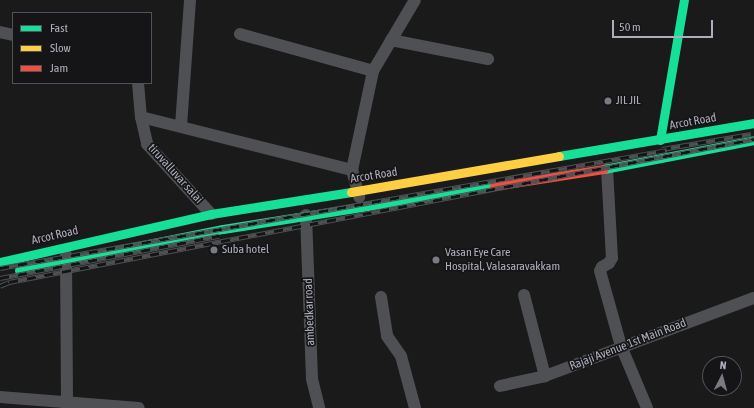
<!DOCTYPE html>
<style>
body{margin:0}
#map{position:relative;width:754px;height:408px;overflow:hidden;background:#1a1a1b;font-family:"Asap Condensed",sans-serif}
div>[style]{position:absolute}
[style*='--x']{left:calc(var(--x)*1px);top:calc(var(--y)*1px);width:calc(var(--w)*1px);rotate:calc(var(--a)*1deg)}
.street>*{height:12px;margin:-6px;padding:0 6px;transform-origin:6px;border-radius:6px;background:#4e5054}
.fast>*{height:9px;margin:-4.5px;padding:0 4.5px;transform-origin:4.5px;border-radius:4.5px;background:#16e098}
.slow>*{height:9px;margin:-4.5px;padding:0 4.5px;transform-origin:4.5px;border-radius:4.5px;background:#ffcf43}
.jam>*{height:9px;margin:-4.5px;padding:0 4.5px;transform-origin:4.5px;border-radius:4.5px;background:#f24e42}
.rail>*{height:4.5px;margin-top:-2.25px;transform-origin:0;background:repeating-linear-gradient(90deg,#151417 0 9px,#4e5052 0 18px);box-sizing:border-box;border-block:1px solid #4e5052}
.dots>*{width:11px;height:11px;translate:-50% -50%;box-sizing:border-box;border:2px solid #151417;border-radius:50%}
span{translate:-50% -50%;white-space:nowrap;text-align:center;line-height:1.15;-webkit-text-stroke:3.5px #151417;paint-order:stroke}
.poi-label{font-size:12px;color:#acafbb}
.left{translate:0 -50%;text-align:left}
.street-label{font-size:12px;color:#acafbb}
.legend{position:absolute;left:12px;top:12px;width:140px;height:72px;box-sizing:border-box;background:#151417;border:1px solid #515259;margin:0;padding:5px 7px;list-style:none;font-size:12px;color:#acafbb}
.legend li{display:flex;align-items:center;gap:8px;height:20px}
.legend b{width:20px;border:1px solid #515259}
.north{position:absolute;left:702px;top:356px;width:40px;height:40px;box-sizing:border-box;background:#151417;border:1px solid #515259;border-radius:50%;rotate:6deg;font-size:11px;font-weight:700;line-height:16px;text-align:center;color:#acafbb}
.north::after{content:'';display:block;margin:auto;width:14px;height:18px;background:#797b83;clip-path:polygon(50% 0,100% 100%,50% 72%,0 100%)}
.scale{position:absolute;left:612px;top:20px;width:101px;height:18px;box-sizing:border-box;border:2px solid #acafbb;border-top:0;padding-left:5px;font-size:12px;line-height:14px;white-space:nowrap;color:#acafbb;-webkit-text-stroke:3px #151417;paint-order:stroke}
</style>
<div id="map">
<div class="street">
<i style="--x:0;--y:32;--w:13;--a:13"></i>
<i style="--x:240;--y:34;--w:138;--a:15.5"></i>
<i style="--x:391;--y:40;--w:99;--a:11.1"></i>
<i style="--x:138;--y:83;--w:34;--a:85"></i>
<i style="--x:141;--y:117;--w:28;--a:77"></i>
<i style="--x:147;--y:144;--w:95;--a:47.6"></i>
<i style="--x:141;--y:117;--w:218;--a:14.1"></i>
<i style="--x:352;--y:170;--w:28;--a:75"></i>
<i style="--x:181;--y:126;--w:126;--a:-85.9"></i>
<i style="--x:607;--y:169;--w:89;--a:86.8"></i>
<i style="--x:612;--y:258;--w:6;--a:121"></i>
<i style="--x:609;--y:263;--w:8;--a:150"></i>
<i style="--x:602;--y:267;--w:4;--a:117"></i>
<i style="--x:600;--y:271;--w:78;--a:74.4"></i>
<i style="--x:621;--y:346;--w:67;--a:67.2"></i>
<i style="--x:352;--y:170;--w:101;--a:-78"></i>
<i style="--x:373;--y:71;--w:82;--a:-59.4"></i>
<i style="--x:306;--y:215;--w:164;--a:87.9"></i>
<i style="--x:312;--y:379;--w:30;--a:76"></i>
<i style="--x:66;--y:255;--w:147;--a:89.6"></i>
<i style="--x:524;--y:295;--w:84;--a:75.5"></i>
<i style="--x:381;--y:297;--w:39;--a:81"></i>
<i style="--x:387;--y:336;--w:24;--a:55"></i>
<i style="--x:401;--y:356;--w:54;--a:74.9"></i>
<i style="--x:500;--y:386;--w:46;--a:-12.5"></i>
<i style="--x:545;--y:376;--w:223;--a:-20.5"></i>
<i style="--x:0;--y:397;--w:139;--a:4.5"></i>
</div>
<div class="fast">
<i style="--x:660;--y:140;--w:142;--a:-80.3"></i>
<i style="--x:559;--y:156;--w:198;--a:-9.6"></i>
<i style="--x:604;--y:169;--w:153;--a:-10.9"></i>
<i style="--x:0;--y:262;--w:216;--a:-12.8"></i>
<i style="--x:211;--y:214;--w:142;--a:-8.9"></i>
<i style="--x:19;--y:270;--w:208;--a:-11.4"></i>
<i style="--x:223;--y:229;--w:274;--a:-9"></i>
</div>
<div class="slow">
<i style="--x:351;--y:192;--w:211;--a:-9.8"></i>
</div>
<div class="jam">
<i style="--x:494;--y:186;--w:111;--a:-8.8"></i>
</div>
<div class="rail">
<i style="--x:662;--y:149;--w:90;--a:-9.6"></i>
<i style="--x:0;--y:268;--w:677;--a:-10.03"></i>
<i style="--x:0;--y:278;--w:223;--a:-10.9"></i>
<i style="--x:0;--y:286;--w:10;--a:-24"></i>
<i style="--x:9;--y:282;--w:759;--a:-10.87"></i>
</div>
<div class="dots">
<i style="left:608px;top:101px;background:#797b83"></i>
<i style="left:214px;top:250px;background:#797b83"></i>
<i style="left:436px;top:260px;background:#797b83"></i>
</div>
<div class="poi-label">
<span class="left" style="left:616px;top:101px">JIL JIL</span>
<span class="left" style="left:222px;top:250px">Suba hotel</span>
<span class="left" style="left:445px;top:260px">Vasan Eye Care<br>Hospital, Valasaravakkam</span>
</div>
<div class="street-label">
<span style="left:693px;top:122px;rotate:-10deg">Arcot Road</span>
<span style="left:175px;top:174px;rotate:48deg">tiruvalluvar salai</span>
<span style="left:374px;top:176px;rotate:-9deg">Arcot Road</span>
<span style="left:55px;top:236px;rotate:-13deg">Arcot Road</span>
<span style="left:310px;top:312px;rotate:-92deg">ambedkar road</span>
<span style="left:628px;top:345px;rotate:-21deg">Rajaji Avenue 1st Main Road</span>
</div>
<ul class="legend">
<li><b style="height:5px;background:#16e098"></b>Fast</li>
<li><b style="height:5px;background:#ffcf43"></b>Slow</li>
<li><b style="height:5px;background:#f24e42"></b>Jam</li>
</ul>
<div class="north">N</div>
<div class="scale">50 m</div>
</div>
